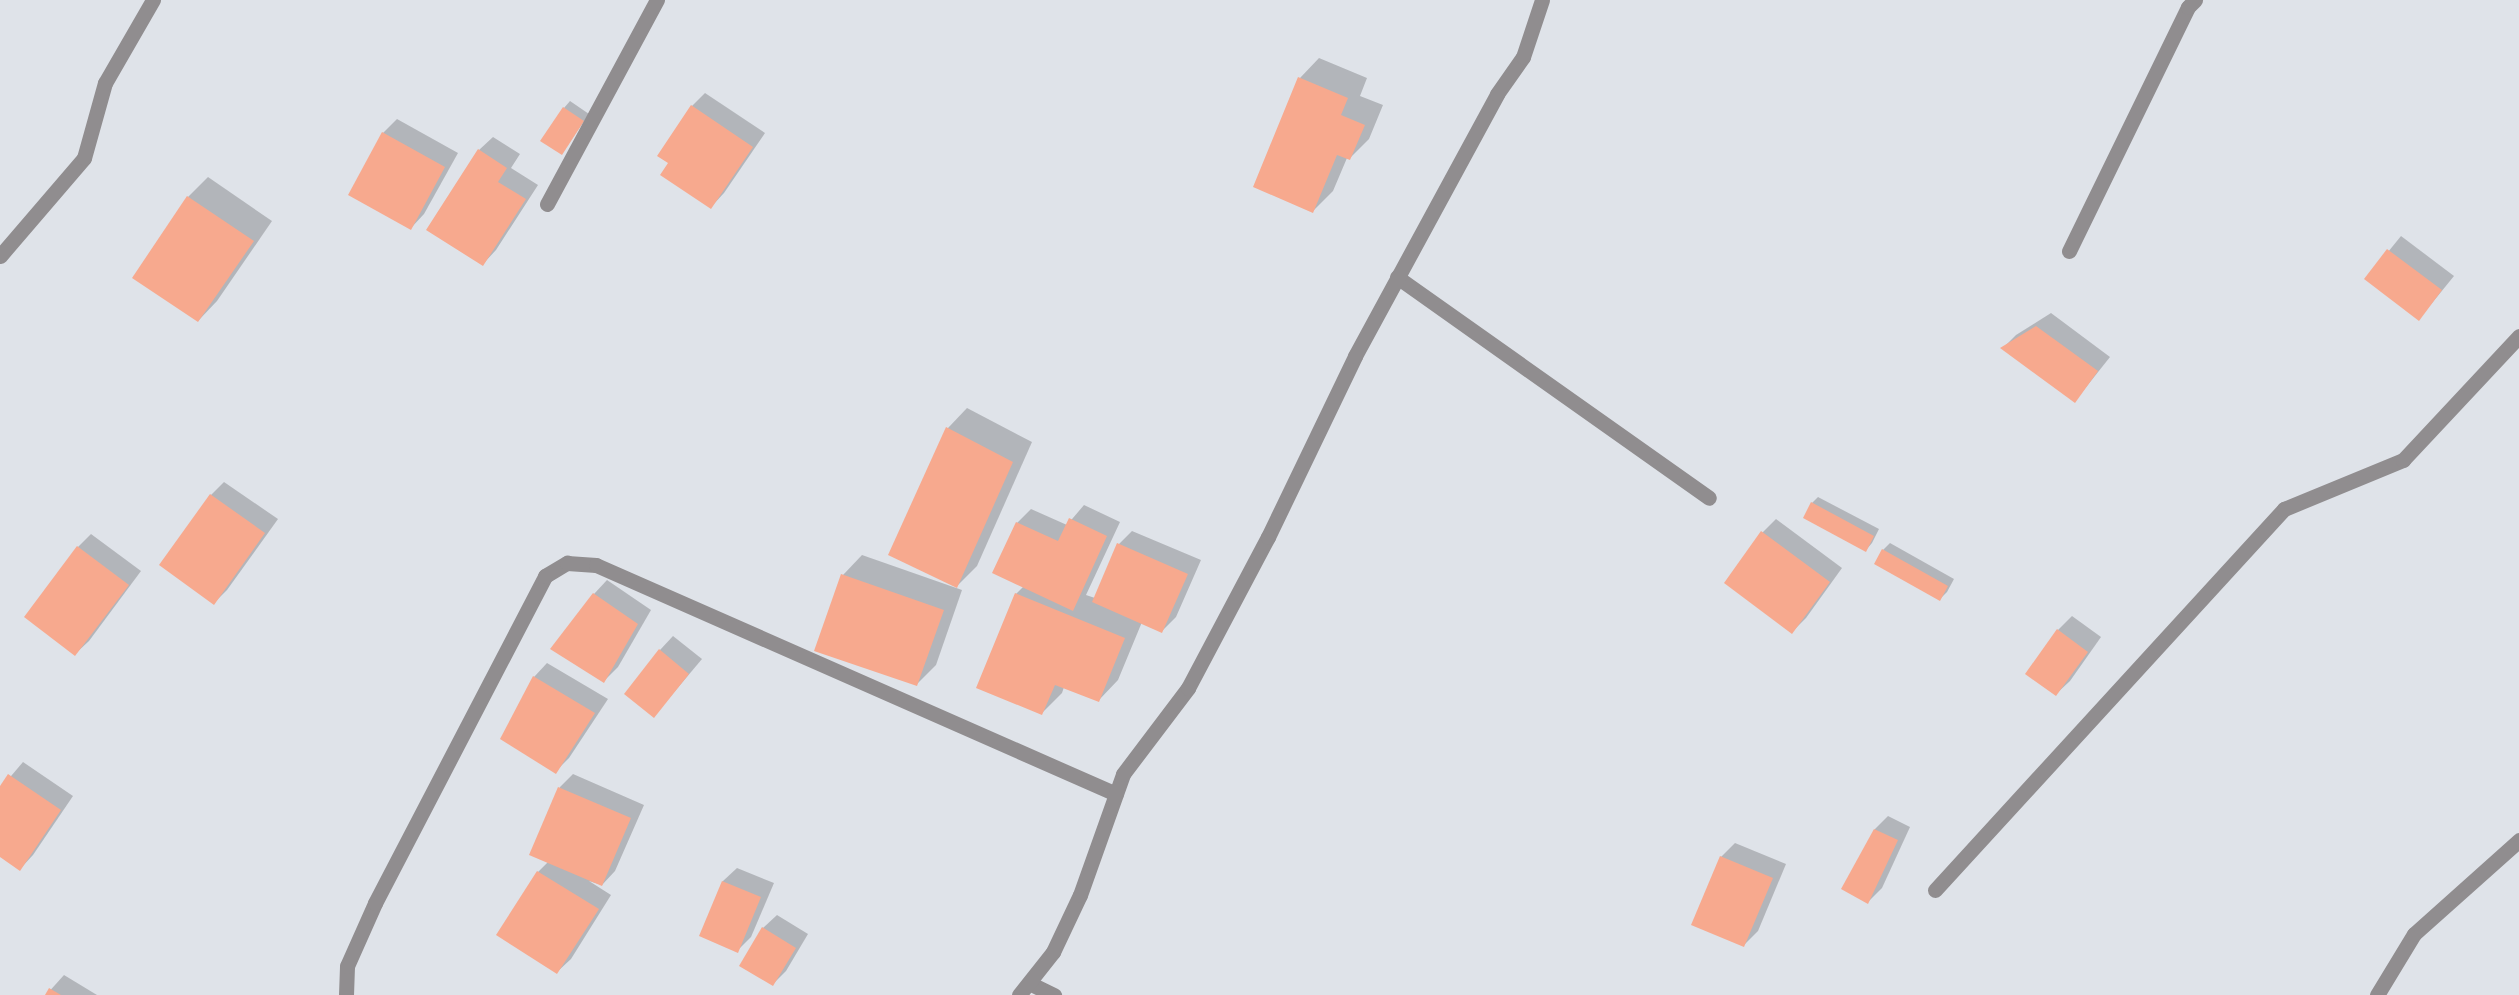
<!DOCTYPE html>
<style>
body{margin:0}
#map{position:relative;width:2519px;height:995px;overflow:hidden;background:#dfe3e9;font-family:Manrope,sans-serif}
div>[style]{position:absolute}
[style*='--x']{left:calc(var(--x)*1px);top:calc(var(--y)*1px);width:calc(var(--w)*1px);rotate:calc(var(--a)*1deg)}
.shadow>*{inset:0;background:#0003}
.building>*{inset:0;background:#f7a98e}
.service>*{height:15px;margin:-7.5px;padding:0 7.5px;transform-origin:7.5px;border-radius:7.5px;background:#908d8f}
.minor>*{height:15px;margin:-7.5px;padding:0 7.5px;transform-origin:7.5px;border-radius:7.5px;background:#908d8f}
span{translate:-50% -50%;white-space:nowrap;text-align:center;line-height:1.15;-webkit-text-stroke:4.5px #ecf0f6;paint-order:stroke}
</style>
<div id="map">
<div class="shadow">
<i style="clip-path:polygon(1319px 58px,1367px 78px,1360px 96px,1383px 105px,1369px 139px,1349px 159px,1347px 158px,1333px 191px,1313px 211px,1300px 78px)"></i>
<i style="clip-path:polygon(705px 93px,765px 133px,724px 193px,711px 207px,670px 162px,692px 106px)"></i>
<i style="clip-path:polygon(570px 101px,589px 114px,562px 153px,564px 108px)"></i>
<i style="clip-path:polygon(397px 119px,458px 153px,424px 214px,411px 228px,383px 133px)"></i>
<i style="clip-path:polygon(493px 137px,520px 154px,511px 168px,538px 185px,496px 250px,483px 264px,479px 150px)"></i>
<i style="clip-path:polygon(208px 177px,272px 221px,217px 301px,198px 321px,134px 277px,188px 197px)"></i>
<i style="clip-path:polygon(2401px 236px,2454px 276px,2419px 319px,2366px 279px)"></i>
<i style="clip-path:polygon(2051px 313px,2110px 357px,2075px 401px,2003px 348px,2016px 335px)"></i>
<i style="clip-path:polygon(967px 408px,1032px 442px,977px 566px,957px 586px,890px 555px,948px 428px)"></i>
<i style="clip-path:polygon(224px 482px,278px 519px,227px 590px,214px 603px,211px 495px)"></i>
<i style="clip-path:polygon(1818px 497px,1879px 529px,1872px 543px,1866px 550px,1812px 503px)"></i>
<i style="clip-path:polygon(1084px 505px,1120px 522px,1086px 595px,1095px 598px,1119px 544px,1132px 531px,1201px 560px,1176px 617px,1162px 631px,1142px 622px,1118px 680px,1099px 700px,1064px 687px,1062px 693px,1042px 713px,1016px 594px,1024px 586px,1017px 523px,1031px 509px,1067px 525px)"></i>
<i style="clip-path:polygon(1776px 519px,1842px 568px,1806px 618px,1792px 632px,1726px 583px,1763px 532px)"></i>
<i style="clip-path:polygon(91px 534px,141px 571px,89px 641px,75px 654px,78px 547px)"></i>
<i style="clip-path:polygon(1890px 543px,1954px 579px,1947px 592px,1940px 599px,1883px 550px)"></i>
<i style="clip-path:polygon(862px 555px,962px 590px,936px 665px,917px 684px,843px 575px)"></i>
<i style="clip-path:polygon(607px 580px,651px 610px,618px 667px,604px 681px,594px 594px)"></i>
<i style="clip-path:polygon(2072px 616px,2101px 637px,2070px 681px,2056px 694px,2058px 630px)"></i>
<i style="clip-path:polygon(673px 636px,702px 659px,654px 716px,660px 650px)"></i>
<i style="clip-path:polygon(547px 663px,608px 699px,569px 758px,555px 772px,534px 677px)"></i>
<i style="clip-path:polygon(23px 762px,73px 796px,33px 855px,20px 869px,0 855px,0 789px)"></i>
<i style="clip-path:polygon(573px 774px,644px 805px,615px 871px,602px 885px,589px 881px,611px 895px,571px 959px,557px 972px,498px 935px,538px 872px,549px 861px,531px 854px,560px 787px)"></i>
<i style="clip-path:polygon(1888px 816px,1910px 827px,1882px 888px,1868px 902px,1875px 829px)"></i>
<i style="clip-path:polygon(1735px 843px,1786px 864px,1758px 931px,1744px 945px,1721px 857px)"></i>
<i style="clip-path:polygon(737px 868px,774px 883px,751px 937px,737px 951px,701px 936px,723px 881px)"></i>
<i style="clip-path:polygon(777px 915px,808px 934px,786px 971px,772px 985px,763px 928px)"></i>
<i style="clip-path:polygon(64px 975px,97px 995px,46px 995px)"></i>
</div>
<div class="building">
<i style="clip-path:polygon(1298px 77px,1348px 98px,1341px 115px,1365px 125px,1350px 160px,1337px 155px,1313px 213px,1253px 187px)"></i>
<i style="clip-path:polygon(691px 105px,753px 147px,711px 209px,660px 175px,668px 163px,657px 156px)"></i>
<i style="clip-path:polygon(563px 107px,584px 121px,562px 155px,540px 141px)"></i>
<i style="clip-path:polygon(382px 132px,445px 167px,411px 230px,348px 195px)"></i>
<i style="clip-path:polygon(478px 149px,507px 168px,498px 182px,526px 199px,483px 266px,426px 230px)"></i>
<i style="clip-path:polygon(187px 196px,254px 241px,198px 322px,132px 278px)"></i>
<i style="clip-path:polygon(2387px 249px,2442px 290px,2419px 321px,2364px 279px)"></i>
<i style="clip-path:polygon(2036px 326px,2098px 371px,2075px 403px,2000px 348px)"></i>
<i style="clip-path:polygon(946px 427px,1013px 462px,957px 588px,888px 555px)"></i>
<i style="clip-path:polygon(210px 494px,265px 533px,214px 605px,159px 565px)"></i>
<i style="clip-path:polygon(1811px 502px,1874px 536px,1866px 552px,1803px 518px)"></i>
<i style="clip-path:polygon(1069px 518px,1107px 536px,1073px 611px,992px 573px,1016px 522px,1058px 541px)"></i>
<i style="clip-path:polygon(1761px 531px,1830px 582px,1792px 634px,1724px 583px)"></i>
<i style="clip-path:polygon(1117px 543px,1188px 574px,1162px 633px,1092px 602px)"></i>
<i style="clip-path:polygon(77px 546px,129px 585px,75px 656px,24px 617px)"></i>
<i style="clip-path:polygon(1882px 549px,1948px 586px,1940px 601px,1874px 564px)"></i>
<i style="clip-path:polygon(841px 574px,944px 610px,917px 686px,814px 651px)"></i>
<i style="clip-path:polygon(593px 593px,638px 624px,604px 683px,550px 649px)"></i>
<i style="clip-path:polygon(1015px 593px,1125px 638px,1099px 702px,1055px 685px,1042px 715px,976px 688px)"></i>
<i style="clip-path:polygon(2057px 629px,2088px 652px,2056px 696px,2025px 674px)"></i>
<i style="clip-path:polygon(659px 649px,689px 674px,654px 718px,624px 694px)"></i>
<i style="clip-path:polygon(533px 676px,595px 713px,556px 774px,500px 739px)"></i>
<i style="clip-path:polygon(8px 774px,61px 810px,20px 871px,0 857px,0 786px)"></i>
<i style="clip-path:polygon(558px 787px,631px 818px,602px 886px,529px 855px)"></i>
<i style="clip-path:polygon(1874px 829px,1898px 840px,1868px 904px,1841px 889px)"></i>
<i style="clip-path:polygon(1720px 856px,1773px 878px,1744px 947px,1691px 925px)"></i>
<i style="clip-path:polygon(537px 871px,599px 909px,557px 974px,496px 935px)"></i>
<i style="clip-path:polygon(722px 881px,761px 897px,738px 953px,699px 936px)"></i>
<i style="clip-path:polygon(762px 927px,796px 948px,773px 986px,739px 966px)"></i>
<i style="clip-path:polygon(49px 988px,61px 995px,45px 995px)"></i>
</div>
<div class="service">
<i style="--x:2069;--y:251;--w:271;--a:-64"></i>
<i style="--x:2188;--y:7;--w:10;--a:-45"></i>
<i style="--x:1397;--y:277;--w:382;--a:35.3"></i>
<i style="--x:1935;--y:890;--w:517;--a:-47.51"></i>
<i style="--x:2284;--y:509;--w:129;--a:-22.4"></i>
<i style="--x:2403;--y:460;--w:170;--a:-46.9"></i>
<i style="--x:1029;--y:983;--w:28;--a:26"></i>
</div>
<div class="minor">
<i style="--x:547;--y:204;--w:232;--a:-61.7"></i>
<i style="--x:0;--y:256;--w:129;--a:-49.4"></i>
<i style="--x:84;--y:158;--w:78;--a:-74.4"></i>
<i style="--x:105;--y:83;--w:96;--a:-60"></i>
<i style="--x:346;--y:995;--w:29;--a:-88"></i>
<i style="--x:347;--y:966;--w:69;--a:-66"></i>
<i style="--x:375;--y:903;--w:369;--a:-62.5"></i>
<i style="--x:545;--y:576;--w:26;--a:-31"></i>
<i style="--x:567;--y:563;--w:29;--a:4"></i>
<i style="--x:596;--y:565;--w:568;--a:23.77"></i>
<i style="--x:1019;--y:995;--w:55;--a:-51.7"></i>
<i style="--x:1053;--y:952;--w:63;--a:-64.7"></i>
<i style="--x:1080;--y:895;--w:128;--a:-70.4"></i>
<i style="--x:1123;--y:774;--w:108;--a:-52.9"></i>
<i style="--x:1188;--y:688;--w:171;--a:-62.1"></i>
<i style="--x:1268;--y:537;--w:201;--a:-64.3"></i>
<i style="--x:1355;--y:356;--w:298;--a:-61.5"></i>
<i style="--x:1497;--y:94;--w:45;--a:-54.9"></i>
<i style="--x:1523;--y:57;--w:60;--a:-71.6"></i>
<i style="--x:2377;--y:995;--w:71;--a:-58.8"></i>
<i style="--x:2414;--y:934;--w:141;--a:-41.8"></i>
</div>
</div>
